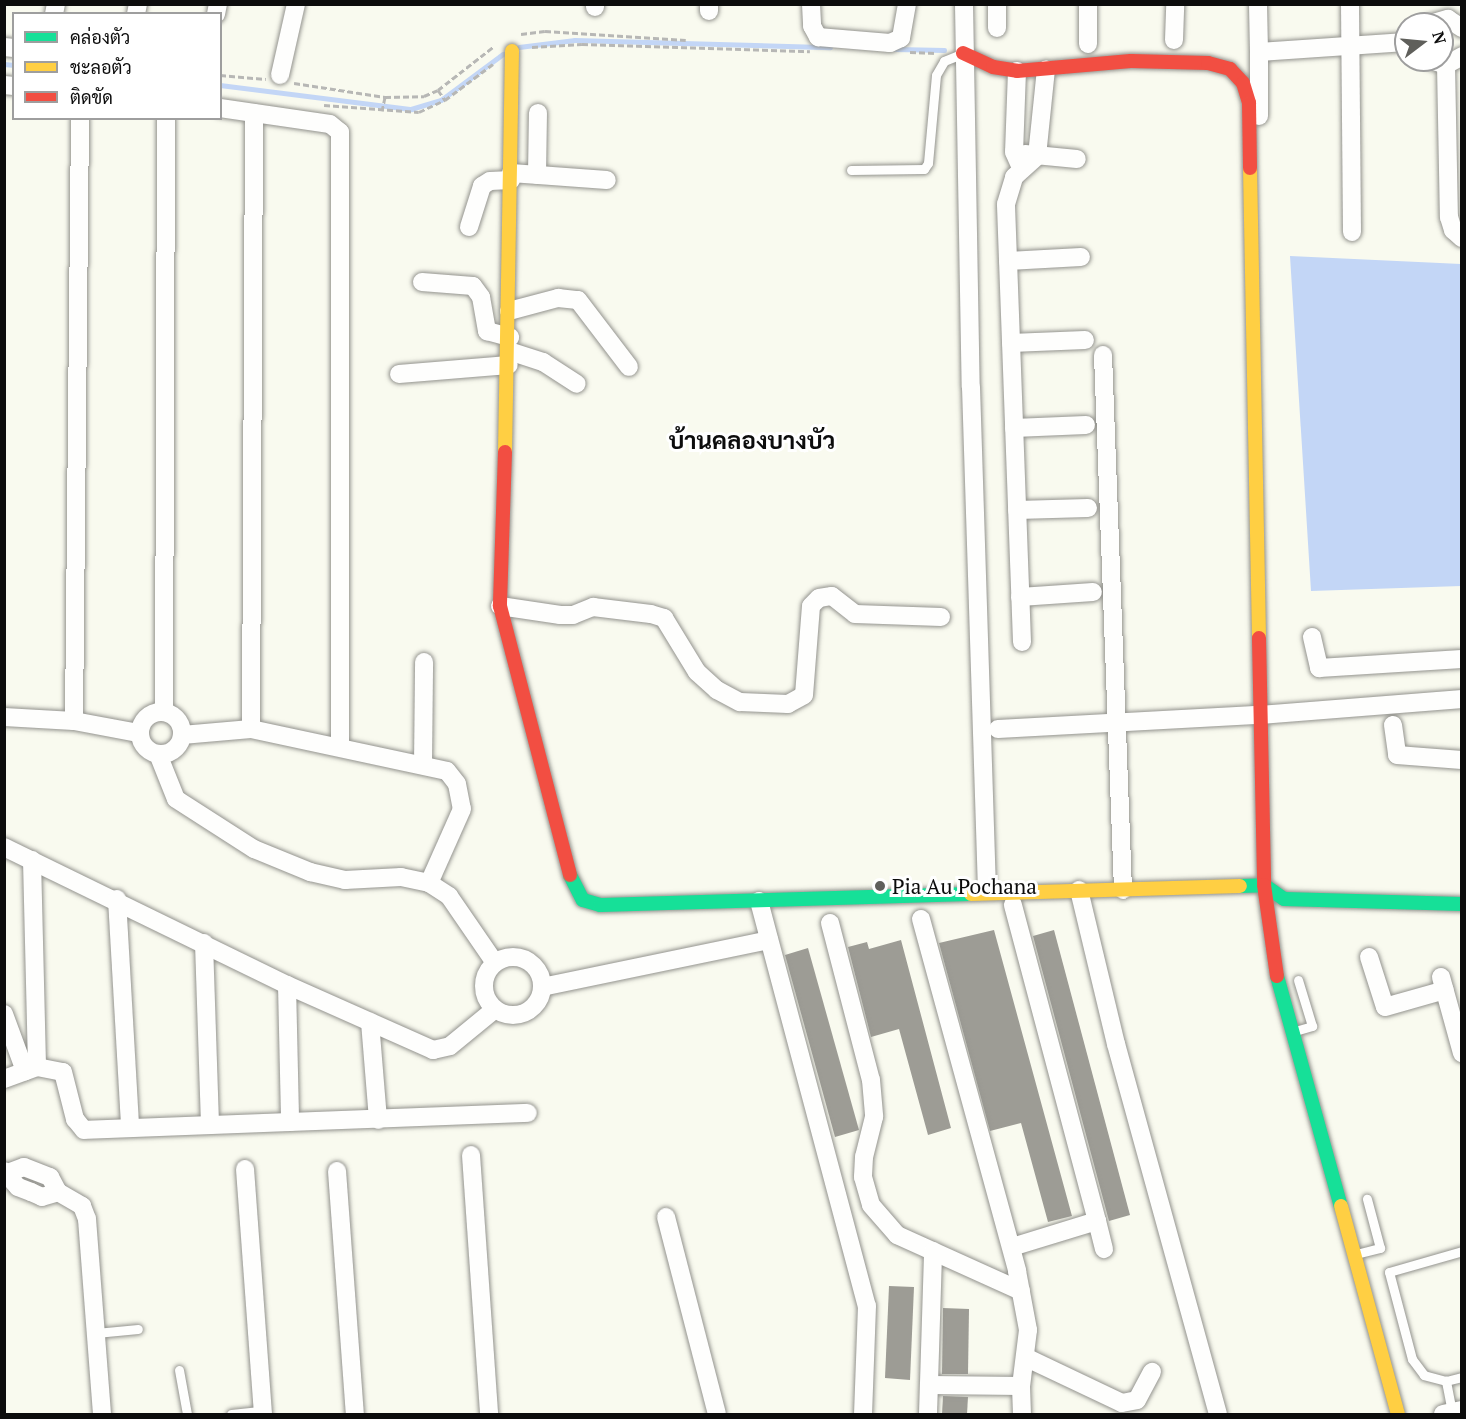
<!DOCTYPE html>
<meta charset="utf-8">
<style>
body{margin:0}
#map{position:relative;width:1466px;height:1419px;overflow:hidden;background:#f9faef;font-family:"PT Serif",Sarabun,serif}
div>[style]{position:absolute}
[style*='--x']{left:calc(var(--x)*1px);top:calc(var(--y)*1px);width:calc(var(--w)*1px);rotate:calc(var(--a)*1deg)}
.water>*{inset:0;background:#c3d6f6}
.stream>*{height:4.5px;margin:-2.25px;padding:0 2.25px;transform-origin:2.25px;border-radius:2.25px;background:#c3d6f6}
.building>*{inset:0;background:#9d9c95}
.path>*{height:3px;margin-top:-1.5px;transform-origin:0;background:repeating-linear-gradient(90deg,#b7b7b5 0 6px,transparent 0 9px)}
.roads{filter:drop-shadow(0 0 2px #93938e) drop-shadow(0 0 2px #93938e)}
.lane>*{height:9px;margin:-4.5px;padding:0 4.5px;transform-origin:4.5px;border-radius:4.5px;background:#fefefd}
.street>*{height:18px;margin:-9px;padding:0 9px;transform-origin:9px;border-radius:9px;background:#fefefd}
.street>.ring{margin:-9px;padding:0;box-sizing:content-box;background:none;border:18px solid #fefefd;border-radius:50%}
.fast>*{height:14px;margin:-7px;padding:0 7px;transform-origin:7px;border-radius:7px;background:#16e098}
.slow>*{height:14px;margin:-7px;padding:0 7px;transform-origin:7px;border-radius:7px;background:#ffcf43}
.jam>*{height:14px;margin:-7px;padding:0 7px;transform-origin:7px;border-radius:7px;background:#f24e42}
.dots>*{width:16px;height:16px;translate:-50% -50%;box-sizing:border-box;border:3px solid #fff;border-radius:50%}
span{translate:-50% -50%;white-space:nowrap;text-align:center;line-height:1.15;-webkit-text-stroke:6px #fff;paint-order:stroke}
.poi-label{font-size:21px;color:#0c0c0c}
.left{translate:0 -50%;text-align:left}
.quarter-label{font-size:24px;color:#0c0c0c;font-weight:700}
.frame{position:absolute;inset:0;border:6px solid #0c0c0c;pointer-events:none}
.legend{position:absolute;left:12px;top:12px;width:210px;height:108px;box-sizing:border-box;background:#fff;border:2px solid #9e9e9e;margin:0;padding:8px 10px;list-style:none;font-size:18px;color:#0c0c0c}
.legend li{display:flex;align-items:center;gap:12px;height:30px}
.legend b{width:30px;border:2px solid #9e9e9e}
.north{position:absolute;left:1394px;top:12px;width:60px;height:60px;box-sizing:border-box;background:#fff;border:2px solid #9e9e9e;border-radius:50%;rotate:74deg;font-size:16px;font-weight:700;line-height:24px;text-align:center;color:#0c0c0c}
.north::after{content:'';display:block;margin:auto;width:21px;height:27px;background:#5f5f5b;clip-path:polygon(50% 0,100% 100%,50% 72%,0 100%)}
</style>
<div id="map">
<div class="water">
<i style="clip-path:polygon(1290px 256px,1461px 264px,1461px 586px,1311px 591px)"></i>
</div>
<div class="stream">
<i style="--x:519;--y:47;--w:56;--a:-7.1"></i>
<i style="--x:575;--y:40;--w:255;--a:1.6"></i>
<i style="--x:896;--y:49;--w:48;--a:1.2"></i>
<i style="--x:4;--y:64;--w:10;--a:6"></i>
<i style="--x:220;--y:85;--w:193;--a:7.2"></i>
<i style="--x:411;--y:109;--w:31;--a:-17"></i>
<i style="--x:441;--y:100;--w:77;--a:-36.6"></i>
</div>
<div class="building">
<i style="clip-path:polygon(994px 930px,1072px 1216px,1048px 1222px,1021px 1123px,990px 1131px,939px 943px)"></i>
<i style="clip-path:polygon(1054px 930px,1130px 1215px,1109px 1221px,1033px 936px)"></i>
<i style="clip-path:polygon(901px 940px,951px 1128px,928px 1135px,899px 1029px,871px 1037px,848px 947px,867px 942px,869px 949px)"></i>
<i style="clip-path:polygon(808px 948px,859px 1130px,835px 1137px,785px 955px)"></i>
<i style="clip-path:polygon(889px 1286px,914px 1287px,910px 1380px,885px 1378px)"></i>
<i style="clip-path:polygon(943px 1308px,969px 1309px,968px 1374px,942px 1374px)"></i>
<i style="clip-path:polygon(943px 1396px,968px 1397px,967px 1414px,942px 1414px)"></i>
</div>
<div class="path">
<i style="--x:521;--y:34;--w:24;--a:-7"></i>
<i style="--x:545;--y:31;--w:141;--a:3.7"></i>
<i style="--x:532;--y:47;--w:50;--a:-3.4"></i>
<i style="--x:582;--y:44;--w:228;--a:1.8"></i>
<i style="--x:910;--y:52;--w:26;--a:2"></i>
<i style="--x:220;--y:75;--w:46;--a:5"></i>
<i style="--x:294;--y:83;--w:92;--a:8.7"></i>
<i style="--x:385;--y:97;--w:14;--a:102"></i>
<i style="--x:438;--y:90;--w:12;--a:55"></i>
<i style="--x:385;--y:97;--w:39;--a:-1"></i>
<i style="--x:424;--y:96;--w:15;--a:-23"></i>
<i style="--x:438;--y:90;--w:70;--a:-38"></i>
<i style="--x:324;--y:105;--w:95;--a:4.2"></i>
<i style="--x:419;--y:112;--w:29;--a:-25"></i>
<i style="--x:445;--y:100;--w:60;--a:-36.9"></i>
</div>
<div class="roads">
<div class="lane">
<i style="--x:851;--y:170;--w:73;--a:-0.8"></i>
<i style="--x:924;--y:169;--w:7;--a:-56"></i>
<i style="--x:928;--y:163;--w:88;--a:-84.8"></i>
<i style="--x:936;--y:75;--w:16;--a:-60"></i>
<i style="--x:944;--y:61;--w:18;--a:-22"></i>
<i style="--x:1295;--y:1031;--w:18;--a:-16"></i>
<i style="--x:1312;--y:1026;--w:48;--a:-106.9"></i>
<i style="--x:1356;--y:1254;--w:25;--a:-14"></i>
<i style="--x:1380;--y:1248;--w:51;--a:-104.9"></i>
<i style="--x:96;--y:1333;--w:42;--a:-5.4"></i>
<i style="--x:179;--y:1370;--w:45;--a:79.7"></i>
<i style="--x:1446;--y:1381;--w:16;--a:-14"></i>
<i style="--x:1452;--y:1412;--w:32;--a:-101"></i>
<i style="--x:1446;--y:1381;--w:23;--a:-165"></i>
<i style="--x:1424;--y:1375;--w:20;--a:-127"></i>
<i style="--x:1412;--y:1359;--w:90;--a:-104.8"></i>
<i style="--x:1389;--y:1272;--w:76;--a:-16"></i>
<i style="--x:231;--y:1414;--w:31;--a:-6"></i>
</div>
<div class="street">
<i style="--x:811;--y:4;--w:22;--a:87"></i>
<i style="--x:812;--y:26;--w:13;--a:61"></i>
<i style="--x:818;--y:37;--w:72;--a:4.8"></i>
<i style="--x:890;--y:43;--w:12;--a:-24"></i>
<i style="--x:901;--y:38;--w:35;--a:-80"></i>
<i style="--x:964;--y:4;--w:383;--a:89"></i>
<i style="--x:971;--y:387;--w:503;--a:88.18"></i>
<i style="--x:997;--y:4;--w:24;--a:90"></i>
<i style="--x:1088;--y:4;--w:40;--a:90"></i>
<i style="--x:1258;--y:4;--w:48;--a:88.8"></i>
<i style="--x:1259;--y:52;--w:147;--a:-3.9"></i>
<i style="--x:1350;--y:4;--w:228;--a:89.5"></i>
<i style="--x:595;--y:7;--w:3;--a:-90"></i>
<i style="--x:709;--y:11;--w:7;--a:-90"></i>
<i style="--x:54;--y:14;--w:10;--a:-79"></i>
<i style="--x:136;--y:14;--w:10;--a:-79"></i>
<i style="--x:216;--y:14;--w:10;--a:-79"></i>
<i style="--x:1430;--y:24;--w:19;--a:-16"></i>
<i style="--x:1448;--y:19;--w:17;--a:33"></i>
<i style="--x:1174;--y:40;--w:36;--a:-88"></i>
<i style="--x:4;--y:47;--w:10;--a:6"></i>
<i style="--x:1259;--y:52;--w:64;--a:90"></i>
<i style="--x:1430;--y:60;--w:17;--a:17"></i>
<i style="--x:1446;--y:65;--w:18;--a:-29"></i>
<i style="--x:1446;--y:65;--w:152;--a:88.9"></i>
<i style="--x:1449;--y:217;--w:14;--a:73"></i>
<i style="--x:1453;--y:230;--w:12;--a:42"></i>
<i style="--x:1017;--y:71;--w:81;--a:92.1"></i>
<i style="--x:1014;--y:152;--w:17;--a:66"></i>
<i style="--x:280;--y:75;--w:73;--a:-77.3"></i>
<i style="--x:4;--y:85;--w:10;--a:6"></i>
<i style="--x:220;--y:108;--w:111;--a:8.3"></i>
<i style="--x:330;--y:124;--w:13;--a:39"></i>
<i style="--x:340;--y:132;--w:615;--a:90"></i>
<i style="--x:1025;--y:154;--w:52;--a:5.5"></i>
<i style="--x:511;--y:173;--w:96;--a:4.2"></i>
<i style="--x:537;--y:175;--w:62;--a:-89.1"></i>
<i style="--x:469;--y:227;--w:43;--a:-72.4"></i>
<i style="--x:482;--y:186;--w:9;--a:-32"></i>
<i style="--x:490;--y:181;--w:21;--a:-3"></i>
<i style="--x:1008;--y:261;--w:73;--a:-3.1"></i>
<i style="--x:422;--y:282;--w:51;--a:4.5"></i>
<i style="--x:473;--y:286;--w:14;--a:54"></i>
<i style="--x:481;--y:297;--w:35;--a:80"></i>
<i style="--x:487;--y:331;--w:24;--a:15"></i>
<i style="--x:509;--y:311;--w:51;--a:-14.9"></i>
<i style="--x:558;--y:298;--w:20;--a:6"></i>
<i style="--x:578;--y:300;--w:84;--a:52.7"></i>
<i style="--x:1011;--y:343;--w:74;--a:-2.3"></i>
<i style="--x:509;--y:351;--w:36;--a:18"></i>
<i style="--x:543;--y:362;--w:40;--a:32.9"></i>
<i style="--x:1103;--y:355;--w:535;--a:87.86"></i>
<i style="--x:399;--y:374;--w:110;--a:-4.7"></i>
<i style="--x:1014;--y:428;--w:72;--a:-2.4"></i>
<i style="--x:1017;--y:510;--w:71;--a:-1.6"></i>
<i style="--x:1020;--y:597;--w:73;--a:-3.9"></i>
<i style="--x:500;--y:606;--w:61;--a:8.5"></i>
<i style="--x:560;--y:615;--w:13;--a:0"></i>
<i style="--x:573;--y:615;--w:22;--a:-22"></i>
<i style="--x:593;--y:607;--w:58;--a:6.9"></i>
<i style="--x:651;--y:614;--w:14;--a:17"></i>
<i style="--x:664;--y:618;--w:63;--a:58.6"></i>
<i style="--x:697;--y:672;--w:27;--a:42"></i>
<i style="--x:717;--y:690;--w:26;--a:28"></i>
<i style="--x:740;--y:702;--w:48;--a:2.4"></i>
<i style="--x:788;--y:704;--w:18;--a:-29"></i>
<i style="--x:804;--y:695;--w:89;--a:-85.5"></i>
<i style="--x:811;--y:606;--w:11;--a:-45"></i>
<i style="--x:819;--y:598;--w:13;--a:-9"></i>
<i style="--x:832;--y:596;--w:29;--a:38"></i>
<i style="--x:855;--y:614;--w:86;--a:2"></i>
<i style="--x:1312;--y:637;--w:32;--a:77"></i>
<i style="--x:1319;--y:668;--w:143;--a:-3.6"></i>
<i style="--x:1022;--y:642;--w:438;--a:-92.1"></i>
<i style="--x:1006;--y:204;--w:28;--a:-73"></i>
<i style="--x:1014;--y:177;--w:31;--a:-42"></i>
<i style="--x:1037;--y:156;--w:87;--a:-84.1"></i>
<i style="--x:164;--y:711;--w:593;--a:-89.81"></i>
<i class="ring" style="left:140px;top:712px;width:24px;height:24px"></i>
<i style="--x:4;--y:717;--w:70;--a:3.3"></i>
<i style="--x:74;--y:721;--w:66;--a:10.5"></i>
<i style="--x:74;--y:721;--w:603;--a:-89.43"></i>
<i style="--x:1393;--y:725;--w:30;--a:82"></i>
<i style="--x:1397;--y:755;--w:65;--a:4.4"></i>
<i style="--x:251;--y:729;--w:616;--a:-89.72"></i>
<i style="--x:998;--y:729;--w:262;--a:-3.1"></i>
<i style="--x:1260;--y:715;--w:203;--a:-4.5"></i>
<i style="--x:182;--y:735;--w:69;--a:-5"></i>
<i style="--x:251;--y:729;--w:200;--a:12.1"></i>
<i style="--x:447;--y:771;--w:16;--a:52"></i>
<i style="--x:457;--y:784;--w:25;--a:79"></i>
<i style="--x:462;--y:809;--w:81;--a:114"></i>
<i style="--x:158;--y:754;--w:48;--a:68.2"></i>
<i style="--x:176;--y:799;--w:93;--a:32.7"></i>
<i style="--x:254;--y:849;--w:61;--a:22.3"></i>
<i style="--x:310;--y:872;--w:36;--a:13"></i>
<i style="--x:345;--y:880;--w:56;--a:-3.1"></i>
<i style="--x:401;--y:877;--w:29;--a:12"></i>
<i style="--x:429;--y:883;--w:24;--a:33"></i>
<i style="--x:449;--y:896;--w:81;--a:55.5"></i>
<i style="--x:423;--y:765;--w:103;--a:-89.4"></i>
<i style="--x:4;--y:847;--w:315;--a:26"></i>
<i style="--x:287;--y:985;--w:160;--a:24"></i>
<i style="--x:433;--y:1050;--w:17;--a:-13"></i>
<i style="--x:450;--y:1046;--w:58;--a:-39.4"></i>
<i style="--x:32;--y:860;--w:207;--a:88.6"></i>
<i style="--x:1079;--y:890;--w:158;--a:76.5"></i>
<i style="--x:1116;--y:1044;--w:384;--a:74.6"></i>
<i style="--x:117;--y:899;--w:228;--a:86.7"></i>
<i style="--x:759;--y:901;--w:419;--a:75.1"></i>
<i style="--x:867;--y:1306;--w:108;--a:92.1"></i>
<i style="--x:921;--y:919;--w:365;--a:74.7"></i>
<i style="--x:1017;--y:1271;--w:60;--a:79.4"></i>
<i style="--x:1028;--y:1330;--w:56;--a:97.1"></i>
<i style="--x:1021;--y:1386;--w:28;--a:88"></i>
<i style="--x:830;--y:923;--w:162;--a:75.4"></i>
<i style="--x:871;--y:1080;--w:37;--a:85"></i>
<i style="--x:874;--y:1117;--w:41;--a:104"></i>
<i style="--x:864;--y:1157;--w:20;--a:93"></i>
<i style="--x:863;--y:1177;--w:29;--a:74"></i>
<i style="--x:871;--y:1205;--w:40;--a:49"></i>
<i style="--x:897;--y:1235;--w:136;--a:24.3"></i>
<i style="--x:204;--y:943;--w:182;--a:88.1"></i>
<i style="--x:1369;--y:957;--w:52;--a:72.3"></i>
<i style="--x:1385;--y:1007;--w:62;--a:-15.8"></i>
<i class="ring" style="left:484px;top:957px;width:40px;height:40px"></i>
<i style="--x:1441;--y:977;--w:79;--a:74.6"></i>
<i style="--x:287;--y:985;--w:137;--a:88.7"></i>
<i style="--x:542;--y:987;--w:232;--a:-11.7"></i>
<i style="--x:4;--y:1014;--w:61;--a:69.8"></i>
<i style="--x:370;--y:1022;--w:98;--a:85.3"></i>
<i style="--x:4;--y:1079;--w:35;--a:-20"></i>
<i style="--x:37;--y:1067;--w:26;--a:11"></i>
<i style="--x:63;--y:1072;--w:49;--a:75.7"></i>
<i style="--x:75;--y:1119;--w:14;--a:51"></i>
<i style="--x:84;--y:1130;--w:444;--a:-2.2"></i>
<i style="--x:471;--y:1155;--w:260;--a:86"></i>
<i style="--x:245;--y:1169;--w:246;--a:85.8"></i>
<i style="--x:4;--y:1171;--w:21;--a:49"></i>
<i style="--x:18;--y:1187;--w:14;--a:21"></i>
<i style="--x:31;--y:1192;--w:12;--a:24"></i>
<i style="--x:42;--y:1197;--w:17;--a:-17"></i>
<i style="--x:337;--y:1171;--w:244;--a:85.8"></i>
<i style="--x:8;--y:1173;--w:17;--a:-21"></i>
<i style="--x:24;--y:1167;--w:28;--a:21"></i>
<i style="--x:50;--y:1177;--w:17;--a:62"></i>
<i style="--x:58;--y:1192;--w:28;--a:30"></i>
<i style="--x:82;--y:1206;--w:14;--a:69"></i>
<i style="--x:87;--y:1219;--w:196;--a:85.6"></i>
<i style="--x:666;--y:1217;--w:203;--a:75.5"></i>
<i style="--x:1097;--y:1221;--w:29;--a:76"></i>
<i style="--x:1012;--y:1247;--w:89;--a:-17"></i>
<i style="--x:1097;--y:1221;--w:327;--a:-104.9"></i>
<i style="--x:1025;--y:1357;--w:107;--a:25.4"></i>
<i style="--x:1122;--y:1403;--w:15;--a:-11"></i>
<i style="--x:1137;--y:1400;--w:32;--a:-62"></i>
<i style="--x:930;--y:1385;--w:91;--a:0.6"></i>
<i style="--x:928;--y:1414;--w:163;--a:-88.2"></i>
<i style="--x:1443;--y:1414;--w:19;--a:-12"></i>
</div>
<div class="fast">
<i style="--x:570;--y:875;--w:28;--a:63"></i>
<i style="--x:583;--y:900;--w:18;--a:16"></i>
<i style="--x:600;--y:905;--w:371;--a:-1.7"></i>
<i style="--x:1240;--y:886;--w:24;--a:-2"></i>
<i style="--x:1264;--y:885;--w:24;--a:35"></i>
<i style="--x:1284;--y:899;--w:178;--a:1.6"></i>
<i style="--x:1277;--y:976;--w:239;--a:74.5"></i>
</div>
<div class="slow">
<i style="--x:1250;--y:168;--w:470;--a:88.9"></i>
<i style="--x:505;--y:452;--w:401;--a:-89"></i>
<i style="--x:971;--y:894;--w:269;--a:-1.7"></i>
<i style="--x:1341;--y:1206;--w:216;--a:74.7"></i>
</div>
<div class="jam">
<i style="--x:963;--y:53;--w:33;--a:25"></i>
<i style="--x:993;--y:67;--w:24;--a:9"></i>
<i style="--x:1017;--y:71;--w:114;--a:-5"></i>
<i style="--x:1131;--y:61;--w:77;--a:1.5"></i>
<i style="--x:1208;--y:63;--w:23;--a:15"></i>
<i style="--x:1230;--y:69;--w:19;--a:47"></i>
<i style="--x:1243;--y:83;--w:21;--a:73"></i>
<i style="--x:1249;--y:103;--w:65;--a:89.1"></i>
<i style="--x:505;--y:452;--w:154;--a:91.9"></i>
<i style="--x:500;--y:606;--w:278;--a:75.4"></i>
<i style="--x:1259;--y:638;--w:247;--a:88.8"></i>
<i style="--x:1264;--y:885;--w:92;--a:81.9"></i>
</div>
</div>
<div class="dots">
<i style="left:880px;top:886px;background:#5f5f5b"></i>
</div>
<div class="poi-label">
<span class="left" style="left:892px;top:886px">Pia Au Pochana</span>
</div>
<div class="quarter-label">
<span style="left:752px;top:441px">บ้านคลองบางบัว</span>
</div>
<div class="frame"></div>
<ul class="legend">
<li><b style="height:8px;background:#16e098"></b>คล่องตัว</li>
<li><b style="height:8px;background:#ffcf43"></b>ชะลอตัว</li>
<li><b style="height:8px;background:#f24e42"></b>ติดขัด</li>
</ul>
<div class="north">N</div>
</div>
